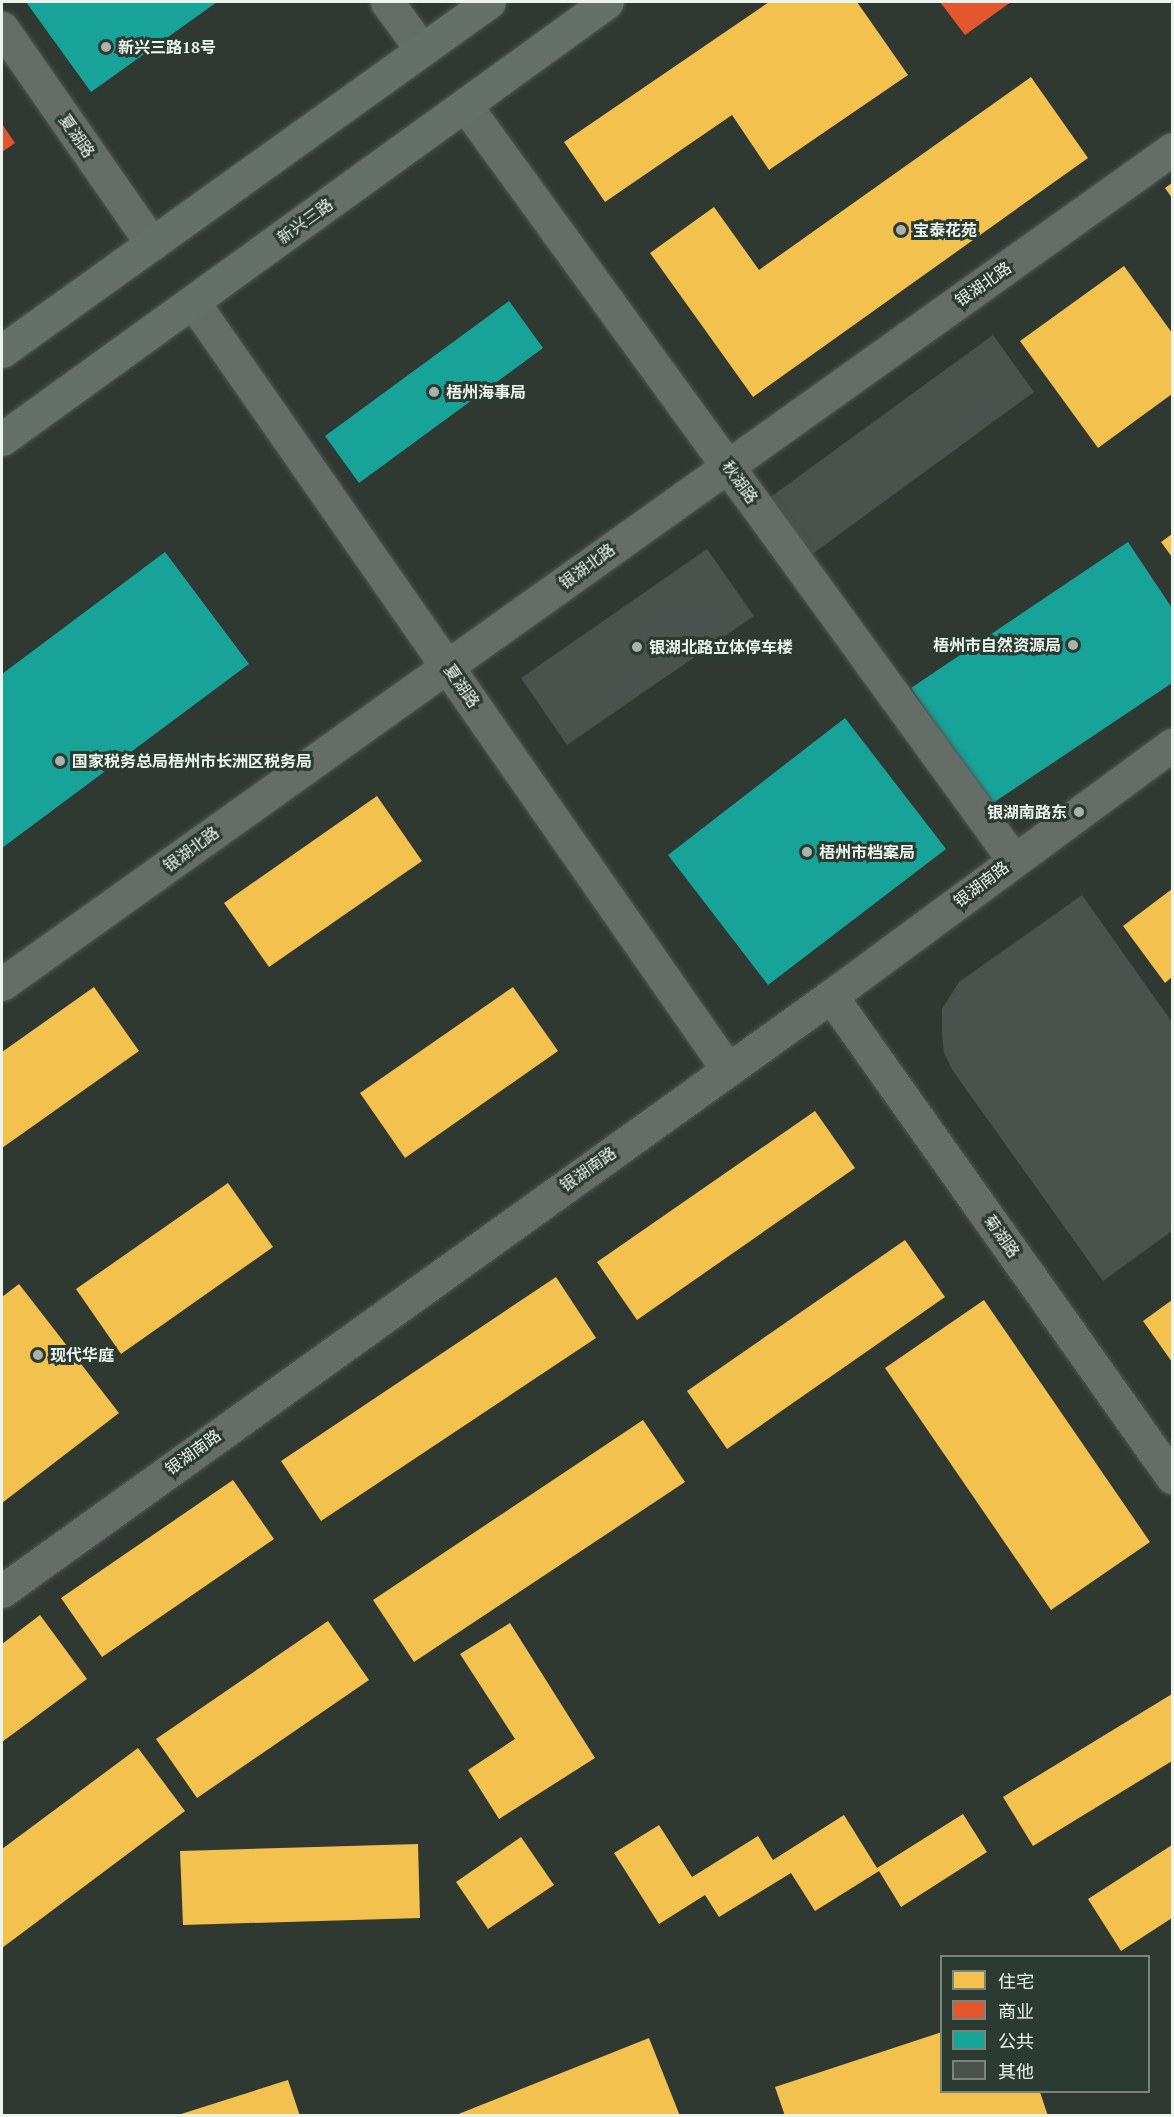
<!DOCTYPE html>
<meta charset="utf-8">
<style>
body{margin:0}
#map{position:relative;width:1174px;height:2117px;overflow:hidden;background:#303832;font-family:"PT Serif","Noto Sans SC",serif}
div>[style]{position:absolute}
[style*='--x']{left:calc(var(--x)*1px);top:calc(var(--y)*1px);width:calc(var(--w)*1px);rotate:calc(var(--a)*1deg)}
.homes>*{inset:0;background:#f2c14e}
.shops>*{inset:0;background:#e4572e}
.public>*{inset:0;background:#17a398}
.building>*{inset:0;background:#49524c}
.roads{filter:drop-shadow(0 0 2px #4f5551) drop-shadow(0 0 2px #4f5551)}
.street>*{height:33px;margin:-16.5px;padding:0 16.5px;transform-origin:16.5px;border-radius:16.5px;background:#646e67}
.secondary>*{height:33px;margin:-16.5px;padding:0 16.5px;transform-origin:16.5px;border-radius:16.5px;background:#657068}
.dots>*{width:16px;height:16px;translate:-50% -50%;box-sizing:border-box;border:3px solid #2c3b31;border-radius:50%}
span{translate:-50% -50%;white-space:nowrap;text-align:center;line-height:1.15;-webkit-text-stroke:6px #2c3b31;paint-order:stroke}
.poi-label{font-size:16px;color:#ebf4ed;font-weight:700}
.left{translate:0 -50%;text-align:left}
.right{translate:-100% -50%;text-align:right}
.street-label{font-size:16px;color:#ebf4ed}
.frame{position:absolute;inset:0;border:3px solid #ebf4ed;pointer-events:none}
.legend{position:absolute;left:940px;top:1955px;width:210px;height:138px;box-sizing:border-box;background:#2c3b31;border:2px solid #78857c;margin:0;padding:8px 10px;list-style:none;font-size:18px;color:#ebf4ed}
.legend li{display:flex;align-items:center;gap:12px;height:30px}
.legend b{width:30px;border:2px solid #78857c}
</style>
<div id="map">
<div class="homes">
<i style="clip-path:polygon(769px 2px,857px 2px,908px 75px,769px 170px,732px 115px,605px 202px,564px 142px)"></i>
<i style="clip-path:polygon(1031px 77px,1088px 158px,753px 397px,650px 253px,714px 207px,759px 270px)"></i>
<i style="clip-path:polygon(1172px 183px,1172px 198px,1165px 188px)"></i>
<i style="clip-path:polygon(1124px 266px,1172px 333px,1172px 394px,1098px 448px,1020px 341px)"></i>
<i style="clip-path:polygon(1172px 534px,1172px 557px,1161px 542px)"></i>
<i style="clip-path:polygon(377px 796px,422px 861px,269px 967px,224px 903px)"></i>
<i style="clip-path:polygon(1172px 889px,1172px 977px,1165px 983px,1123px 926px)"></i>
<i style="clip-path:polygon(94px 987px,139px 1051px,2px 1148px,2px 1052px)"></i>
<i style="clip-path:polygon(513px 987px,558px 1051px,405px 1158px,360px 1093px)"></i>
<i style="clip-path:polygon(815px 1111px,855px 1168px,637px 1320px,597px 1262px)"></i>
<i style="clip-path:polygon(228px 1183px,273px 1247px,121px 1354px,76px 1289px)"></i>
<i style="clip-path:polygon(905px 1240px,945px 1297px,727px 1449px,687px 1391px)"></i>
<i style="clip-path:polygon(556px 1277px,596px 1338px,321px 1521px,281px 1461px)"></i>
<i style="clip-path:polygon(19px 1284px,119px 1413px,2px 1503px,2px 1297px)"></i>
<i style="clip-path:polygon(984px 1300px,1150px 1542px,1051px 1610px,885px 1368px)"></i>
<i style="clip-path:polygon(1172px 1300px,1172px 1362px,1143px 1321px)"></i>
<i style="clip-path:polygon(643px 1420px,685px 1482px,414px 1662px,373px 1600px)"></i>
<i style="clip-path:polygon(233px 1480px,274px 1539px,102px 1657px,61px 1598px)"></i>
<i style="clip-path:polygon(40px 1615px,87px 1679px,2px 1742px,2px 1644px)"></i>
<i style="clip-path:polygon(328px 1621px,369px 1680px,197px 1798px,156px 1739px)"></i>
<i style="clip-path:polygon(510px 1623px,595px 1758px,499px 1819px,468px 1770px,515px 1739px,460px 1654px)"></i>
<i style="clip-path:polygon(1172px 1694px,1172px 1761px,1033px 1846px,1003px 1797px)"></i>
<i style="clip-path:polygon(138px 1748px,185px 1811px,2px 1948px,2px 1849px)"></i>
<i style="clip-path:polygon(963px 1814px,987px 1852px,901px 1907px,879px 1871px,815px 1911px,791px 1873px,719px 1917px,705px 1895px,659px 1924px,614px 1853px,659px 1825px,692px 1877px,758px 1836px,773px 1860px,844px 1815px,877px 1868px)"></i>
<i style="clip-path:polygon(521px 1837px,554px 1885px,488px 1929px,456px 1882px)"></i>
<i style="clip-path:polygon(418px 1844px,420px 1918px,183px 1925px,180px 1851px)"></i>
<i style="clip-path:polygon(1172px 1845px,1172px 1918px,1121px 1951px,1088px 1899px)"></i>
<i style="clip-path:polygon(942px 2032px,942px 2092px,1040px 2092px,1048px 2116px,785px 2116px,775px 2087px)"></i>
<i style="clip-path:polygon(649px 2038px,680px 2116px,456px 2116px,456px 2115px)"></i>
<i style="clip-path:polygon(288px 2080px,300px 2116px,178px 2116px,178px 2115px)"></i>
</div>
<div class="shops">
<i style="clip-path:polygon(940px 2px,1011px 2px,965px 35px)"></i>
<i style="clip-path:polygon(2px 124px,15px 143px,2px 152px)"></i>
</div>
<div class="public">
<i style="clip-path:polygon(26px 2px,217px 2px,91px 92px)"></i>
<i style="clip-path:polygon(509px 301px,543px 348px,359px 483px,325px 436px)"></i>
<i style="clip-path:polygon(1128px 542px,1172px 608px,1172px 683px,990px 805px,911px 688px)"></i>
<i style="clip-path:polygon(165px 552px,249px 664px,2px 848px,2px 674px)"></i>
<i style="clip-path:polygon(845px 718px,946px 849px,768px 985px,668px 855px)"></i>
</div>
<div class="building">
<i style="clip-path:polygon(993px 335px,1034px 392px,811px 555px,769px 498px)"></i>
<i style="clip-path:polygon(707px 549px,754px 616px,567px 745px,521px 678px)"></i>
<i style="clip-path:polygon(1082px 895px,1172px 1022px,1172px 1231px,1103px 1281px,953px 1071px,944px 1053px,942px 1033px,942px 1009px,959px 982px)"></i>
</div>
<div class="roads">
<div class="street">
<i style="--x:387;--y:2;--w:59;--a:53.9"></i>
<i style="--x:2;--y:28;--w:263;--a:55.2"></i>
<i style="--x:465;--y:105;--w:932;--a:53.99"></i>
<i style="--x:193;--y:302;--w:936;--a:55.14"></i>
<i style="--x:2;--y:984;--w:1437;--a:-35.51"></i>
<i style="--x:831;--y:996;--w:590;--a:54.67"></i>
<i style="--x:2;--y:1591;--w:1020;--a:-35.67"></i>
<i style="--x:831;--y:996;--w:423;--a:-36.4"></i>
</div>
<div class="secondary">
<i style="--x:2;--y:351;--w:599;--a:-35.63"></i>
<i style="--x:2;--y:439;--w:746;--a:-35.84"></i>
</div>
</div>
<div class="dots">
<i style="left:106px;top:47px;background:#aab2ac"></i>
<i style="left:901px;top:230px;background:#aab2ac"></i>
<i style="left:434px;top:392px;background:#aab2ac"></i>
<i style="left:1073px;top:645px;background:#aab2ac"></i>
<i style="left:637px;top:647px;background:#aab2ac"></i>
<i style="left:60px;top:761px;background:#aab2ac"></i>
<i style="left:1079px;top:812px;background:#aab2ac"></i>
<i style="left:807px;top:852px;background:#aab2ac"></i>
<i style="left:38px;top:1355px;background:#aab2ac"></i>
</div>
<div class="poi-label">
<span class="left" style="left:118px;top:47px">新兴三路18号</span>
<span class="left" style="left:913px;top:230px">宝泰花苑</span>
<span class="left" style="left:446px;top:392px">梧州海事局</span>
<span class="right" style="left:1061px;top:645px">梧州市自然资源局</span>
<span class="left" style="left:649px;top:647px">银湖北路立体停车楼</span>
<span class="left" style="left:72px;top:761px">国家税务总局梧州市长洲区税务局</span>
<span class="right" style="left:1067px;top:812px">银湖南路东</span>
<span class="left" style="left:819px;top:852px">梧州市档案局</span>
<span class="left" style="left:50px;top:1355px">现代华庭</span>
</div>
<div class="street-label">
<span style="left:77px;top:136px;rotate:55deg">夏湖路</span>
<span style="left:305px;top:221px;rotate:-36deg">新兴三路</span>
<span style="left:983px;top:284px;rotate:-35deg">银湖北路</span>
<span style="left:740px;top:482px;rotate:54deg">秋湖路</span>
<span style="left:587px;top:566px;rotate:-36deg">银湖北路</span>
<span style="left:462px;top:686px;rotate:55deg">夏湖路</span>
<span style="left:191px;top:849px;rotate:-36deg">银湖北路</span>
<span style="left:981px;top:884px;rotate:-37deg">银湖南路</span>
<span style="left:588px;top:1169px;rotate:-35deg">银湖南路</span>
<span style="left:1002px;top:1236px;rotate:55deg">菊湖路</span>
<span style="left:193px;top:1452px;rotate:-36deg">银湖南路</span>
</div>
<div class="frame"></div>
<ul class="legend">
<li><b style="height:16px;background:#f2c14e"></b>住宅</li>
<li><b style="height:16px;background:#e4572e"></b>商业</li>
<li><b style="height:16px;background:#17a398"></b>公共</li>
<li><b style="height:16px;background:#49524c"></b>其他</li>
</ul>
</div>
